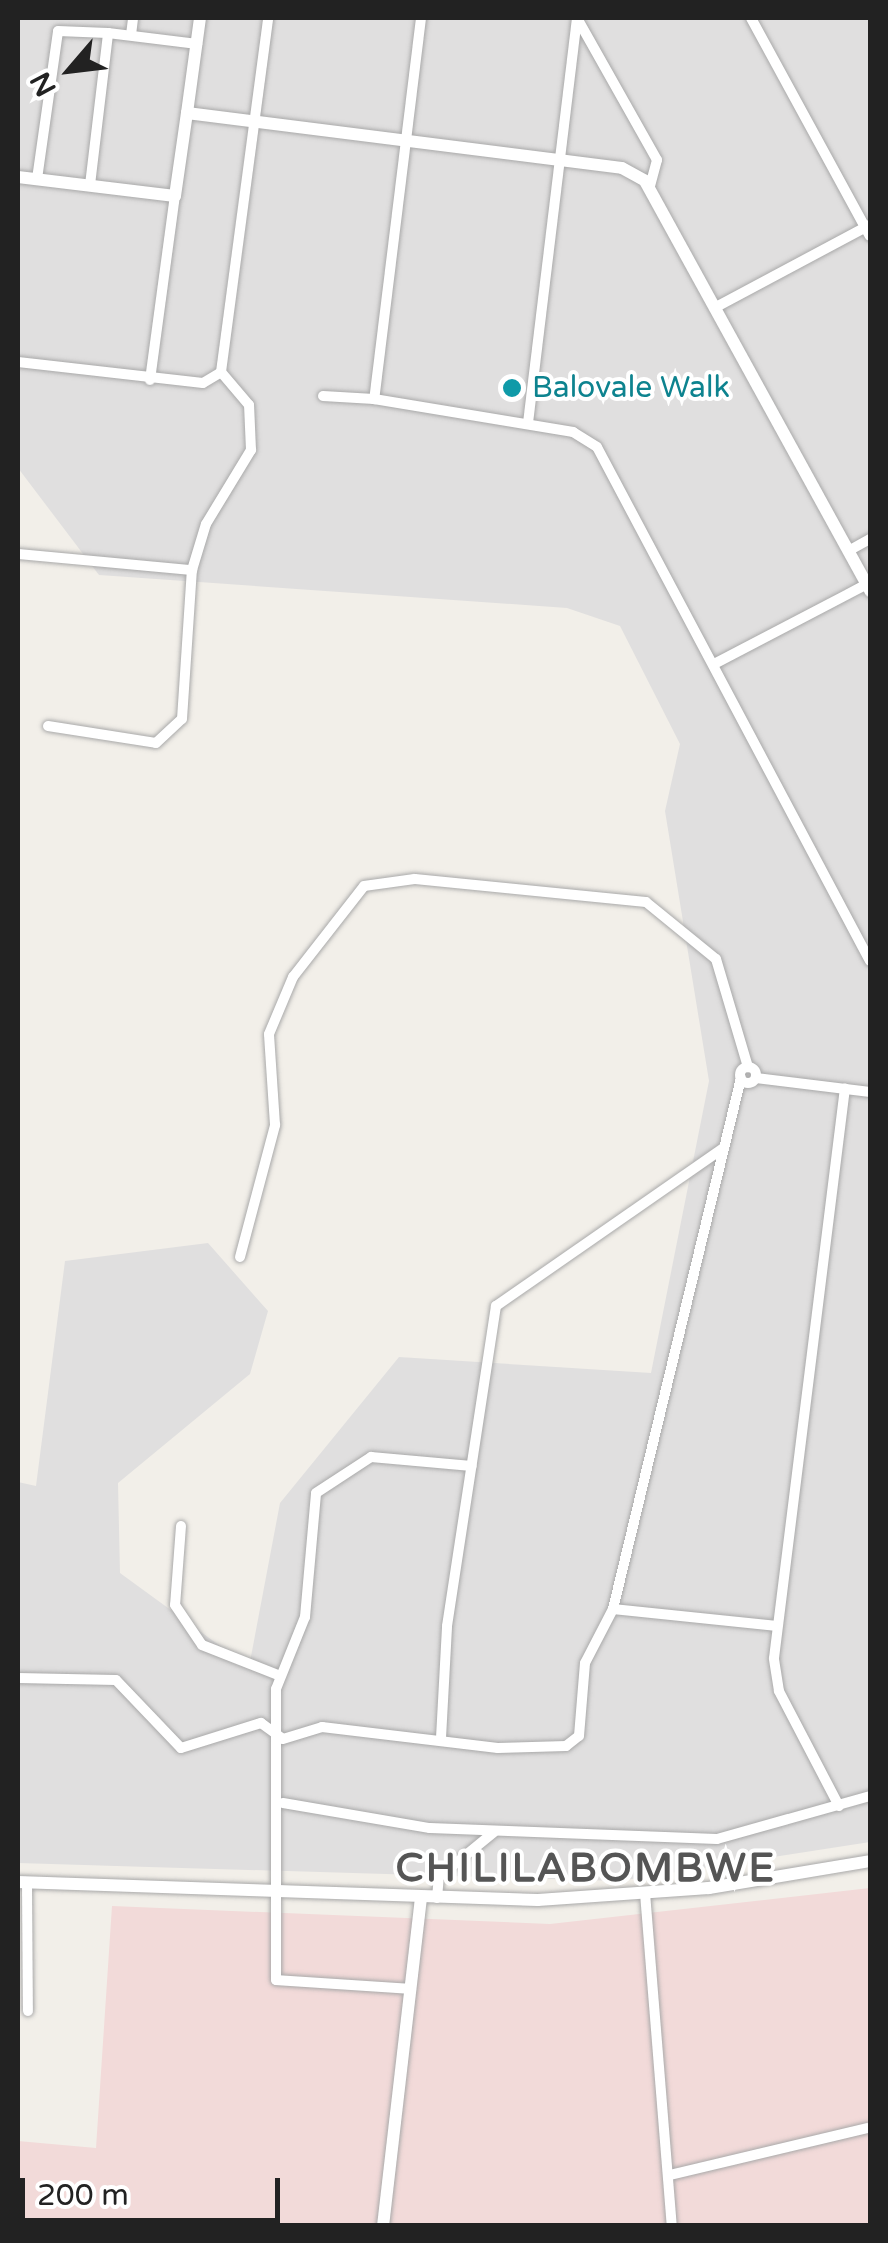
<!DOCTYPE html>
<style>
body{margin:0}
#map{position:relative;width:888px;height:2243px;overflow:hidden;background:#f2efe9;font-family:"Varela Round",sans-serif}
div>[style]{position:absolute}
[style*='--x']{left:calc(var(--x)*1px);top:calc(var(--y)*1px);width:calc(var(--w)*1px);rotate:calc(var(--a)*1deg)}
.residential>*{inset:0;background:#e0dfdf}
.commercial>*{inset:0;background:#f2dad9}
.roads{filter:drop-shadow(0 0 2px #a9a9a9) drop-shadow(0 0 2px #a9a9a9)}
.minor>*{height:10px;margin:-5px;padding:0 5px;transform-origin:5px;border-radius:5px;background:#fff}
.minor>.ring{margin:-5px;padding:0;box-sizing:content-box;background:none;border:10px solid #fff;border-radius:50%}
.tertiary>*{height:12px;margin:-6px;padding:0 6px;transform-origin:6px;border-radius:6px;background:#fff}
.dots>*{width:28px;height:28px;translate:-50% -50%;box-sizing:border-box;border:5px solid #fff;border-radius:50%}
span{translate:-50% -50%;white-space:nowrap;text-align:center;line-height:1.15;-webkit-text-stroke:8px #fff;paint-order:stroke}
.culture-label{font-size:30px;color:#0d838f}
.left{translate:0 -50%;text-align:left}
.district-label{font-size:40px;color:#555;font-weight:700;letter-spacing:2.5px}
.frame{position:absolute;inset:0;border:20px solid #222;pointer-events:none}
.north{position:absolute;left:20px;top:20px;width:100px;height:100px;-webkit-text-stroke:8px #fff;paint-order:stroke;rotate:242deg;font-size:28px;font-weight:700;line-height:40px;text-align:center;color:#222}
.north::after{content:'';display:block;margin:auto;width:35px;height:45px;background:#222;clip-path:polygon(50% 0,100% 100%,50% 72%,0 100%)}
.scale{position:absolute;left:20px;top:2178px;width:260px;height:45px;box-sizing:border-box;border:5px solid #222;border-top:0;padding-left:12px;font-size:30px;line-height:35px;white-space:nowrap;color:#222;-webkit-text-stroke:8px #fff;paint-order:stroke}
</style>
<div id="map">
<div class="residential">
<i style="clip-path:polygon(18px 18px,870px 18px,870px 1842px,619px 1881px,18px 1863px,18px 1482px,36px 1486px,65px 1261px,208px 1243px,268px 1311px,250px 1374px,118px 1483px,120px 1573px,249px 1667px,280px 1503px,399px 1357px,651px 1373px,709px 1081px,665px 811px,680px 744px,620px 626px,567px 608px,99px 575px,18px 468px)"></i>
</div>
<div class="commercial">
<i style="clip-path:polygon(870px 1888px,870px 2225px,18px 2225px,18px 2141px,96px 2148px,112px 1906px,550px 1924px)"></i>
</div>
<div class="roads">
<div class="minor">
<i style="--x:421;--y:18;--w:384;--a:97"></i>
<i style="--x:374;--y:399;--w:202;--a:9.4"></i>
<i style="--x:573;--y:432;--w:28;--a:32"></i>
<i style="--x:597;--y:447;--w:582;--a:62.03"></i>
<i style="--x:577;--y:18;--w:163;--a:60.6"></i>
<i style="--x:657;--y:160;--w:28;--a:105"></i>
<i style="--x:751;--y:18;--w:248;--a:61.4"></i>
<i style="--x:131;--y:35;--w:17;--a:-83"></i>
<i style="--x:37;--y:179;--w:149;--a:-81.9"></i>
<i style="--x:58;--y:31;--w:50;--a:2.3"></i>
<i style="--x:90;--y:185;--w:153;--a:-83.2"></i>
<i style="--x:108;--y:33;--w:90;--a:7"></i>
<i style="--x:718;--y:306;--w:172;--a:-28.1"></i>
<i style="--x:18;--y:362;--w:186;--a:6.5"></i>
<i style="--x:203;--y:383;--w:21;--a:-31"></i>
<i style="--x:221;--y:372;--w:357;--a:-82.4"></i>
<i style="--x:150;--y:380;--w:186;--a:-82.3"></i>
<i style="--x:323;--y:396;--w:51;--a:3.4"></i>
<i style="--x:528;--y:423;--w:408;--a:-83.1"></i>
<i style="--x:850;--y:550;--w:23;--a:-29"></i>
<i style="--x:18;--y:554;--w:175;--a:5.3"></i>
<i style="--x:716;--y:663;--w:170;--a:-27.6"></i>
<i style="--x:48;--y:726;--w:109;--a:8.9"></i>
<i style="--x:156;--y:743;--w:35;--a:-43"></i>
<i style="--x:182;--y:719;--w:149;--a:-86.2"></i>
<i style="--x:192;--y:570;--w:48;--a:-73.1"></i>
<i style="--x:206;--y:524;--w:87;--a:-58.7"></i>
<i style="--x:251;--y:450;--w:45;--a:-92.5"></i>
<i style="--x:249;--y:405;--w:43;--a:-130.3"></i>
<i class="ring" style="left:740px;top:1067px;width:6px;height:6px"></i>
<i style="--x:756;--y:1078;--w:115;--a:7"></i>
<i style="--x:240;--y:1257;--w:137;--a:-75.1"></i>
<i style="--x:275;--y:1125;--w:91;--a:-93.8"></i>
<i style="--x:269;--y:1034;--w:62;--a:-67.2"></i>
<i style="--x:293;--y:977;--w:115;--a:-52"></i>
<i style="--x:364;--y:886;--w:51;--a:-7.8"></i>
<i style="--x:415;--y:879;--w:232;--a:5.7"></i>
<i style="--x:646;--y:902;--w:90;--a:39.2"></i>
<i style="--x:716;--y:959;--w:113;--a:73.5"></i>
<i style="--x:181;--y:1526;--w:79;--a:94.3"></i>
<i style="--x:175;--y:1605;--w:48;--a:56"></i>
<i style="--x:202;--y:1645;--w:82;--a:21.5"></i>
<i style="--x:613;--y:1609;--w:165;--a:5.9"></i>
<i style="--x:18;--y:1678;--w:98;--a:1.2"></i>
<i style="--x:116;--y:1680;--w:94;--a:46.3"></i>
<i style="--x:181;--y:1748;--w:84;--a:-17.4"></i>
<i style="--x:261;--y:1723;--w:26;--a:36"></i>
<i style="--x:441;--y:1738;--w:112;--a:-86.9"></i>
<i style="--x:447;--y:1626;--w:324;--a:-81.3"></i>
<i style="--x:496;--y:1306;--w:277;--a:-34.8"></i>
<i style="--x:283;--y:1739;--w:41;--a:-17.1"></i>
<i style="--x:322;--y:1727;--w:177;--a:6.8"></i>
<i style="--x:498;--y:1748;--w:68;--a:-1.7"></i>
<i style="--x:566;--y:1746;--w:16;--a:-38"></i>
<i style="--x:579;--y:1736;--w:73;--a:-85.3"></i>
<i style="--x:585;--y:1663;--w:61;--a:-62.6"></i>
<i style="--x:613;--y:1609;--w:546;--a:-76.45"></i>
<i style="--x:283;--y:1803;--w:149;--a:9.7"></i>
<i style="--x:430;--y:1828;--w:287;--a:2.2"></i>
<i style="--x:717;--y:1839;--w:159;--a:-15.7"></i>
<i style="--x:839;--y:1806;--w:130;--a:-117.6"></i>
<i style="--x:779;--y:1691;--w:33;--a:-99"></i>
<i style="--x:774;--y:1658;--w:574;--a:-82.9"></i>
<i style="--x:27;--y:1883;--w:128;--a:89.6"></i>
<i style="--x:645;--y:1893;--w:334;--a:85.4"></i>
<i style="--x:437;--y:1898;--w:21;--a:-85"></i>
<i style="--x:439;--y:1877;--w:71;--a:-39.3"></i>
<i style="--x:411;--y:1989;--w:135;--a:-176.2"></i>
<i style="--x:276;--y:1980;--w:291;--a:-90"></i>
<i style="--x:276;--y:1689;--w:78;--a:-68.1"></i>
<i style="--x:305;--y:1617;--w:124;--a:-84.9"></i>
<i style="--x:316;--y:1493;--w:66;--a:-33.2"></i>
<i style="--x:371;--y:1457;--w:101;--a:5.1"></i>
<i style="--x:670;--y:2175;--w:203;--a:-13.4"></i>
</div>
<div class="tertiary">
<i style="--x:200;--y:18;--w:96;--a:97.8"></i>
<i style="--x:187;--y:113;--w:438;--a:7.2"></i>
<i style="--x:622;--y:168;--w:26;--a:29"></i>
<i style="--x:645;--y:181;--w:468;--a:61.2"></i>
<i style="--x:18;--y:177;--w:158;--a:6.9"></i>
<i style="--x:175;--y:196;--w:84;--a:-81.8"></i>
<i style="--x:18;--y:1882;--w:520;--a:1.98"></i>
<i style="--x:538;--y:1900;--w:171;--a:-4"></i>
<i style="--x:709;--y:1888;--w:163;--a:-9.5"></i>
<i style="--x:383;--y:2226;--w:331;--a:-83.4"></i>
</div>
</div>
<div class="dots">
<i style="left:512px;top:388px;background:#0f9aa8"></i>
</div>
<div class="culture-label">
<span class="left" style="left:532px;top:388px">Balovale Walk</span>
</div>
<div class="district-label">
<span style="left:586px;top:1868px">CHILILABOMBWE</span>
</div>
<div class="frame"></div>
<div class="north">N</div>
<div class="scale">200 m</div>
</div>
